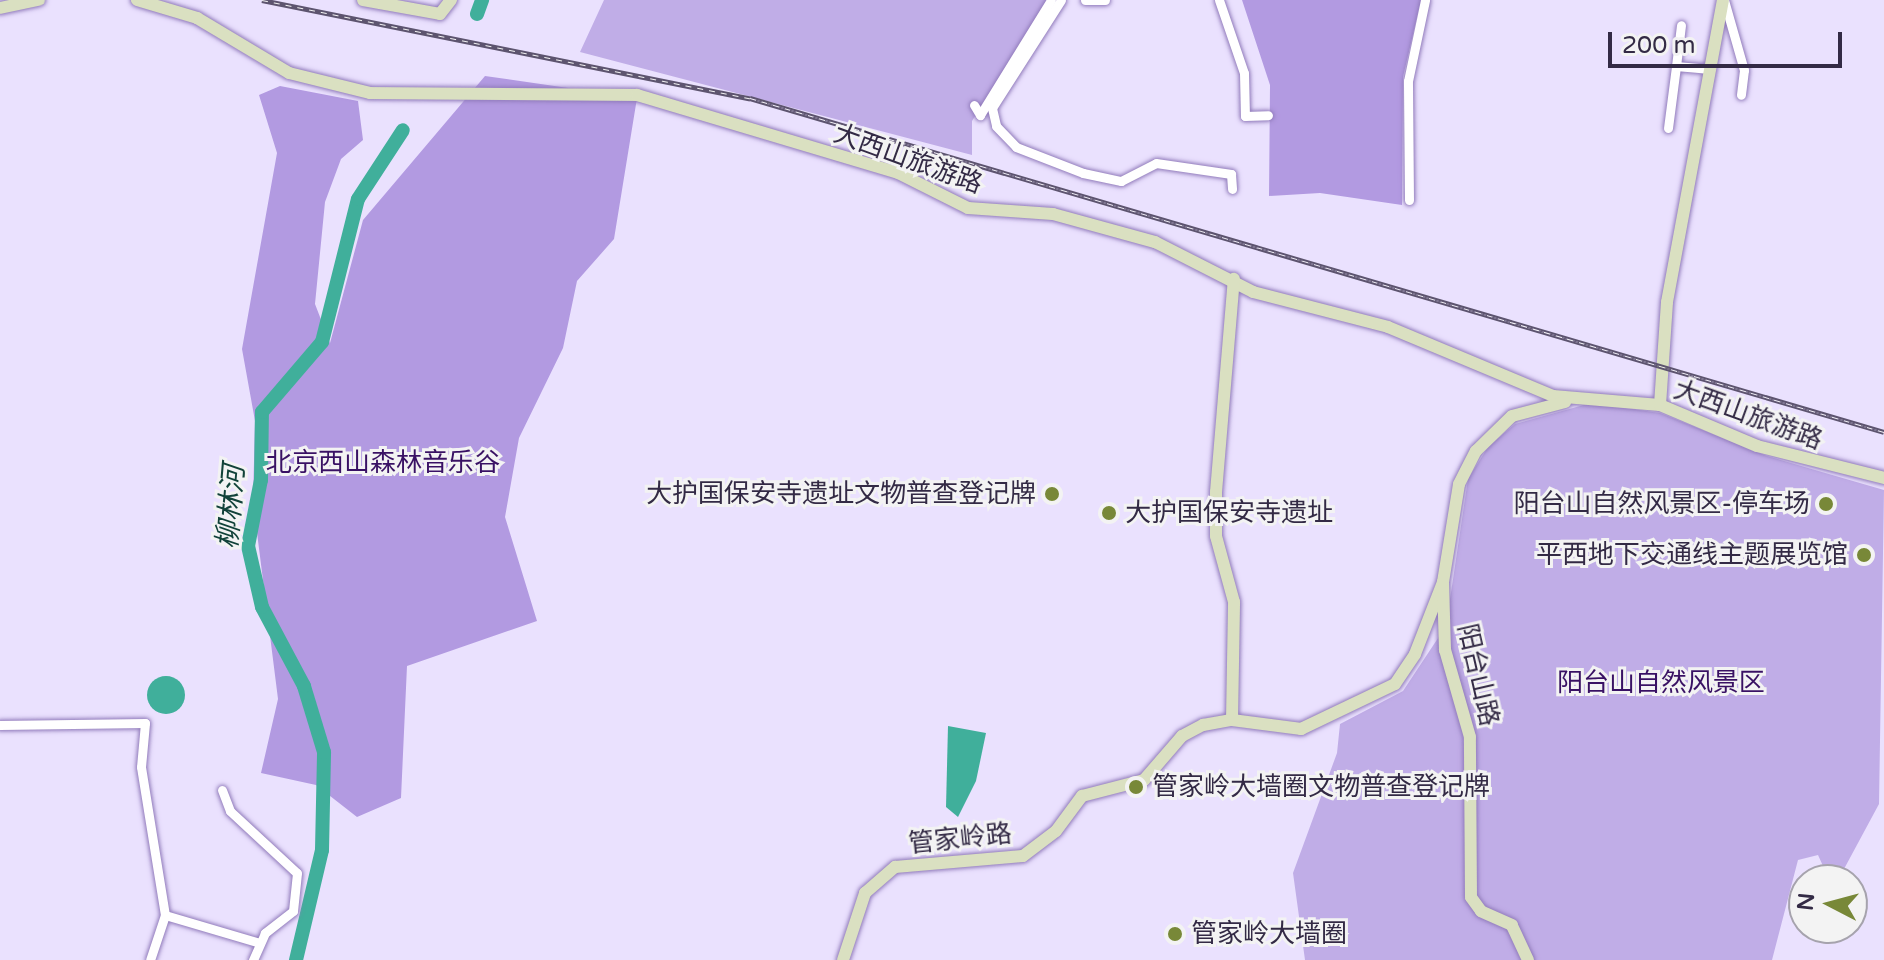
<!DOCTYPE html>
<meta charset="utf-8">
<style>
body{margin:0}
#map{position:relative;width:1884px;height:960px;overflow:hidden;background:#eae1fe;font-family:"Varela Round","Noto Sans SC",sans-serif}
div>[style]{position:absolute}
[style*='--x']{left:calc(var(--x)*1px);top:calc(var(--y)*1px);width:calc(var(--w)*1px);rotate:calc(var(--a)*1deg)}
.green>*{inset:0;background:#c0ade7}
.forest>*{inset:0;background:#b29ae1}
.water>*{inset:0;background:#40af9b}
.round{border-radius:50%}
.river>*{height:14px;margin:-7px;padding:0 7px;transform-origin:7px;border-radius:7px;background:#40af9b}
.roads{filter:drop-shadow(0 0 2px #917bbb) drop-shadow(0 0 2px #917bbb)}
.street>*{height:9px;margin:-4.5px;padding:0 4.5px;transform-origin:4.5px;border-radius:4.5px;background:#fff}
.secondary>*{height:12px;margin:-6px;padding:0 6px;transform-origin:6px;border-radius:6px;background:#dae0c1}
.rail>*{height:5px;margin-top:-2.5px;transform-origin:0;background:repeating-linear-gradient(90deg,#f3f3f3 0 6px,#5d546f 0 12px);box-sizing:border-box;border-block:2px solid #5d546f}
.dots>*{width:22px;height:22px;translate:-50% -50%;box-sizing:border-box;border:4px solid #f3f3f3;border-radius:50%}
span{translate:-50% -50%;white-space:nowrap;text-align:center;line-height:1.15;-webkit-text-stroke:6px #f3f3f3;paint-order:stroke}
.street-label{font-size:26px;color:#332a45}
.park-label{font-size:26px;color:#391164}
.poi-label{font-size:26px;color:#332a45}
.right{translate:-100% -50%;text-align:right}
.left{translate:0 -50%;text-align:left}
.water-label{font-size:28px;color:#114239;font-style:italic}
.north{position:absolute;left:1788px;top:864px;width:80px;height:80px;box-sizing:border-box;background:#f3f3f3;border:2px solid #a6a3ad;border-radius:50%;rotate:276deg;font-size:22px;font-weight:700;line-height:32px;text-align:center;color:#332a45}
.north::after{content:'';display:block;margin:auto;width:28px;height:36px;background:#788838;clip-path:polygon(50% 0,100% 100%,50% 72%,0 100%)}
.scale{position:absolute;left:1608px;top:32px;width:234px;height:36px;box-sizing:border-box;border:4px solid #332a45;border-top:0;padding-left:10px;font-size:24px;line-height:28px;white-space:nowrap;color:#332a45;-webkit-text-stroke:6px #f3f3f3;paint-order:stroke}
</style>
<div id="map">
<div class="green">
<i style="clip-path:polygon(604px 0,1049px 0,972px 121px,972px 155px,580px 52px)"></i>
<i style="clip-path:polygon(1591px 403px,1660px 413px,1767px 456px,1884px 490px,1879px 804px,1844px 869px,1828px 877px,1818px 855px,1798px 860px,1772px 960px,1305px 960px,1293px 873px,1337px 753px,1340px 724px,1403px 691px,1446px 626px,1468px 479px,1488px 447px,1515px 424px)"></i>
</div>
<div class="forest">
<i style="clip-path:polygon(1242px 0,1421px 0,1403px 77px,1402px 205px,1320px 193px,1269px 196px,1270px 85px)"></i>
<i style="clip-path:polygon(485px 76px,637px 98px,614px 239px,577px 281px,563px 348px,519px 438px,505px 517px,537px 621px,407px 666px,401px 798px,357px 817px,316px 785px,261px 773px,278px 699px,253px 501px,255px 421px,242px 349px,277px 153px,259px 95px,280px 86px,358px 101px,363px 140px,341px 159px,325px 202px,315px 304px,330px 343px,363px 220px)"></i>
</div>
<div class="water">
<i class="round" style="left:147px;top:676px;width:38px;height:38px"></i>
<i style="clip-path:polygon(948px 726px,986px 733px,976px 781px,958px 817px,946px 807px)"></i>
</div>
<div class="river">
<i style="--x:477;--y:14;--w:15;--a:-70"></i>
<i style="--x:296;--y:960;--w:113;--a:-76.7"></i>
<i style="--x:322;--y:850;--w:98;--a:-88.8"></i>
<i style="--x:324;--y:752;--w:69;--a:-106.9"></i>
<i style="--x:304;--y:686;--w:89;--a:-118"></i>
<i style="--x:262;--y:607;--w:63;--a:-102.9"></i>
<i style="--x:248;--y:546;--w:67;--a:-78.9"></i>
<i style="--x:261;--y:480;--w:68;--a:-89.2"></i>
<i style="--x:262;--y:412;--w:92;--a:-49.4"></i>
<i style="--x:322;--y:342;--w:147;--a:-75.9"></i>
<i style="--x:358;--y:199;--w:82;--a:-56.9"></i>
</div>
<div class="roads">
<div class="street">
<i style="--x:1061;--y:0;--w:128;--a:122.6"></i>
<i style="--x:992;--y:108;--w:18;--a:77"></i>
<i style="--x:996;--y:126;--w:29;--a:46"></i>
<i style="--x:1016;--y:147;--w:72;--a:21.2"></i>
<i style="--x:1083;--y:173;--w:39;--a:12"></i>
<i style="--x:1121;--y:181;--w:39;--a:-27"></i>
<i style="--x:1156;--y:163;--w:76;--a:8.3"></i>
<i style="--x:1231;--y:174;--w:15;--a:86"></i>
<i style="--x:1085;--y:0;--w:20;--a:0"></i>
<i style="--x:1219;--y:0;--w:77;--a:71.1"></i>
<i style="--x:1244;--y:73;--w:43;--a:88.7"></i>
<i style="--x:1245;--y:116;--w:23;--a:-2"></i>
<i style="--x:1724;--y:0;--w:73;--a:74.1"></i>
<i style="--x:1744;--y:70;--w:25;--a:97"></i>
<i style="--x:1676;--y:66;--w:41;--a:-83"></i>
<i style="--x:974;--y:105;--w:12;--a:59"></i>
<i style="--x:980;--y:115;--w:135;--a:-58.3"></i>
<i style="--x:1668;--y:128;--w:63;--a:-82.6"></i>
<i style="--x:1676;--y:66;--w:34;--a:5"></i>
<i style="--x:1409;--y:200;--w:119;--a:-90.5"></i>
<i style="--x:1408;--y:81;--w:83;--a:-78.1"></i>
<i style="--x:0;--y:725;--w:145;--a:-0.8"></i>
<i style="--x:145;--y:723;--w:44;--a:95.2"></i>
<i style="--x:141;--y:767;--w:150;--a:80.8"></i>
<i style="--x:165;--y:915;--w:47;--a:108.4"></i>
<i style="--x:222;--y:790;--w:22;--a:69"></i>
<i style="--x:230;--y:811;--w:91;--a:42.8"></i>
<i style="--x:297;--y:873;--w:38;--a:96"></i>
<i style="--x:293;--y:911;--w:36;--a:142"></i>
<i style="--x:265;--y:933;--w:30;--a:114"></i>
<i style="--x:165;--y:915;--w:99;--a:16.4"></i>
</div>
<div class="secondary">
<i style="--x:137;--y:0;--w:63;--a:16.7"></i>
<i style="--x:197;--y:18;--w:107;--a:30.9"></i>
<i style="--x:289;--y:73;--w:83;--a:13.9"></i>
<i style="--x:370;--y:93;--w:267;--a:0.4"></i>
<i style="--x:637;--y:95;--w:272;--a:16.6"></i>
<i style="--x:898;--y:173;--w:78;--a:26.6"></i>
<i style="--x:968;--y:208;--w:85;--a:4"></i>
<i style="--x:1053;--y:214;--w:106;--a:15.4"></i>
<i style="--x:1155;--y:242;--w:110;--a:27"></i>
<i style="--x:1253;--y:292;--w:139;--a:14.5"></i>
<i style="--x:1388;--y:327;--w:179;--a:22.7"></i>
<i style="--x:1553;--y:396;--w:107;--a:4.8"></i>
<i style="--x:1660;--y:405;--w:105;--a:22.9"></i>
<i style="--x:1757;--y:446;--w:131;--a:14.1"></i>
<i style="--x:363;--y:0;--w:78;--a:10.3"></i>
<i style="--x:440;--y:14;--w:18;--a:-52"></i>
<i style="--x:0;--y:8;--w:40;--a:-12"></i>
<i style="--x:1660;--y:405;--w:103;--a:-86.1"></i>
<i style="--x:1667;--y:302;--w:307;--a:-79.5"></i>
<i style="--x:1232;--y:720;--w:118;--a:-89"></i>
<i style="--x:1234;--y:602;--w:68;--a:-105.3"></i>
<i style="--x:1216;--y:536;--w:44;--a:-90"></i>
<i style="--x:1216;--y:492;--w:214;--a:-85.2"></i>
<i style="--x:843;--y:960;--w:71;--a:-71.8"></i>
<i style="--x:865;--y:893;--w:40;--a:-41"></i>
<i style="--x:895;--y:867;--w:128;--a:-4.9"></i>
<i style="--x:1023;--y:856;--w:41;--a:-37.1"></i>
<i style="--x:1056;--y:831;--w:44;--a:-53.4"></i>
<i style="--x:1082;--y:796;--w:64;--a:-14.5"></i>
<i style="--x:1144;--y:780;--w:58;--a:-49.2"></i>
<i style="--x:1182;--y:736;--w:24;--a:-28"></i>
<i style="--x:1203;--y:725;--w:29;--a:-10"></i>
<i style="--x:1232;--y:720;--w:70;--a:7.4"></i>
<i style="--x:1301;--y:729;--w:104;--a:-25.6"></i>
<i style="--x:1395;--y:684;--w:36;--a:-56"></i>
<i style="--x:1415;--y:654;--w:77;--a:-68.7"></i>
<i style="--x:1528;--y:960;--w:38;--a:-115"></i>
<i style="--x:1512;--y:925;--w:34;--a:-156"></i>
<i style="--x:1481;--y:911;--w:17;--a:-126"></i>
<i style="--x:1471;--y:897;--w:160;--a:-90.4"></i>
<i style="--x:1470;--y:737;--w:91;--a:-106"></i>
<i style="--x:1445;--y:650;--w:68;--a:-91.7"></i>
<i style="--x:1443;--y:582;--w:99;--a:-80.7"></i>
<i style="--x:1459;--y:484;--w:37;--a:-63"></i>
<i style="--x:1476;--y:451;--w:50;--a:-44.2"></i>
<i style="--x:1512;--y:416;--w:55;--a:-14.8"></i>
</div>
</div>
<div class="rail">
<i style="--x:262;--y:0;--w:498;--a:11.4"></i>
<i style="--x:750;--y:98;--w:1182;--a:16.41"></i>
</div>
<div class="dots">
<i style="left:1052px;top:494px;background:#788838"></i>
<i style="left:1826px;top:504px;background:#788838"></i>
<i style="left:1109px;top:513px;background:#788838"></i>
<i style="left:1864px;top:555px;background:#788838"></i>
<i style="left:1136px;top:787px;background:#788838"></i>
<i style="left:1175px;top:934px;background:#788838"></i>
</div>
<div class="street-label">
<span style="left:908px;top:159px;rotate:20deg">大西山旅游路</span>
<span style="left:1748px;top:415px;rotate:20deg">大西山旅游路</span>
<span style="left:1478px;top:675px;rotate:77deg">阳台山路</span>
<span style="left:960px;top:839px;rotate:-6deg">管家岭路</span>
</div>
<div class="park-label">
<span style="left:383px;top:463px">北京西山森林音乐谷</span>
<span style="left:1661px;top:683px">阳台山自然风景区</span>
</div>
<div class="poi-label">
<span class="right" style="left:1036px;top:494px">大护国保安寺遗址文物普查登记牌</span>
<span class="right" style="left:1810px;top:504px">阳台山自然风景区-停车场</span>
<span class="left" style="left:1125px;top:513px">大护国保安寺遗址</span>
<span class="right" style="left:1848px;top:555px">平西地下交通线主题展览馆</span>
<span class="left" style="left:1152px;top:787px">管家岭大墙圈文物普查登记牌</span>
<span class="left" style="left:1191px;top:934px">管家岭大墙圈</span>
</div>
<div class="water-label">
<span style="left:231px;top:507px;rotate:-85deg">柳林河</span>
</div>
<div class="north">N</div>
<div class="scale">200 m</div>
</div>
